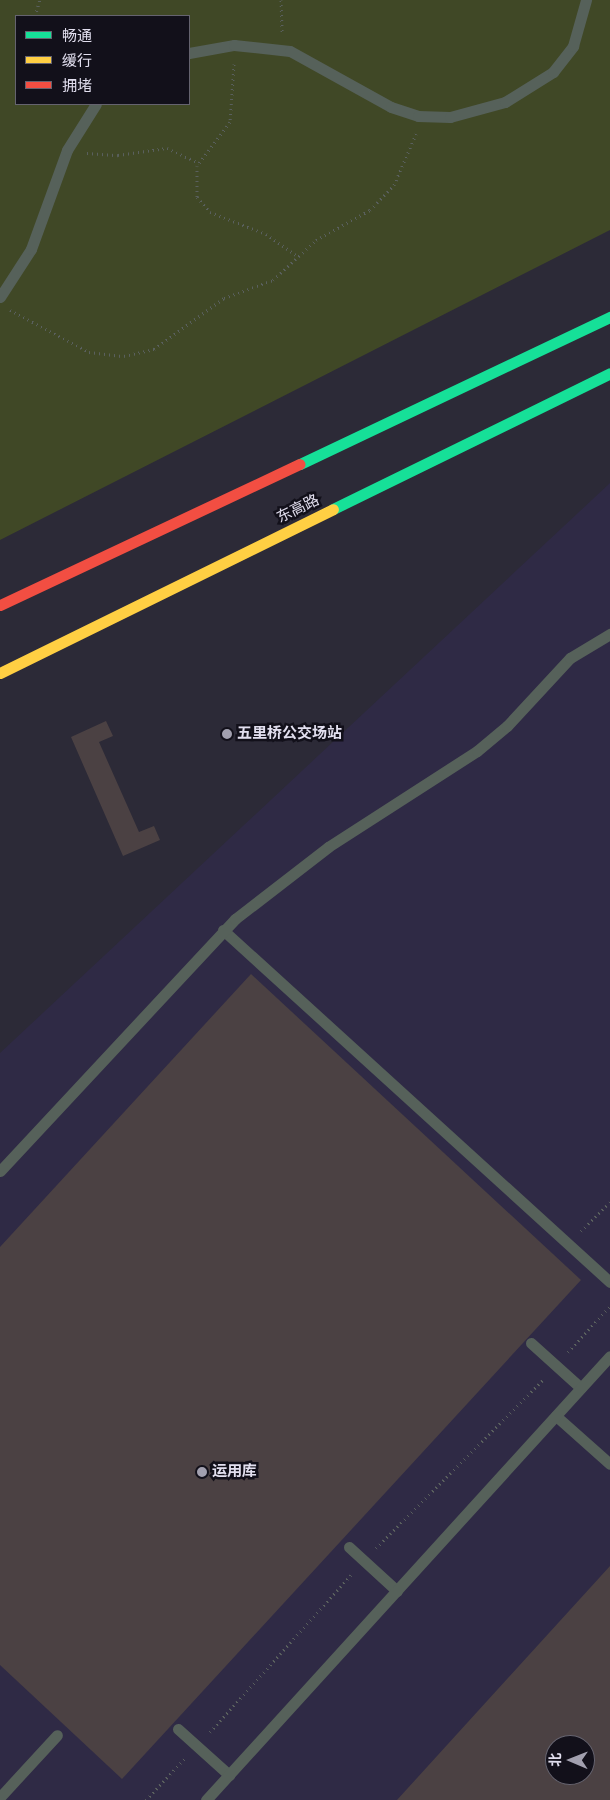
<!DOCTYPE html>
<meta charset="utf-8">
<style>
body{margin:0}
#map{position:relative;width:610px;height:1800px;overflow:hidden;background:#2c2a37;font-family:"Fira Sans","Noto Sans SC",sans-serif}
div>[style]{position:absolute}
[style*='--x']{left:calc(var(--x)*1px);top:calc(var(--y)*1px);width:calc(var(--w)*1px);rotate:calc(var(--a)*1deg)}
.built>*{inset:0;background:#2f2a45}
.green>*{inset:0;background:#404826}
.building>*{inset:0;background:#4b4143}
.path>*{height:3px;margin-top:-1.5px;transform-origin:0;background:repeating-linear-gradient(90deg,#5a605e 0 1px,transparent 0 5px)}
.lane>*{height:11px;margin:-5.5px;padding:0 5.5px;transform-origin:5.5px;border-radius:5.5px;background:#56615a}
.fast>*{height:11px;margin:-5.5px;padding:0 5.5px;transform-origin:5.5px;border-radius:5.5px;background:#16e098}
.slow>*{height:11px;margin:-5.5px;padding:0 5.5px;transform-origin:5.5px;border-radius:5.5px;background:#ffcf43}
.jam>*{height:11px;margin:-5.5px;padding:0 5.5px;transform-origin:5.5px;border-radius:5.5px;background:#f24e42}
.dots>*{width:14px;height:14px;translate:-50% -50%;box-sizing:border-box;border:2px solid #12101a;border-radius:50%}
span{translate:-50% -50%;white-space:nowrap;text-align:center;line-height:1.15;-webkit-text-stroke:5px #12101a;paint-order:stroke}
.street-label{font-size:15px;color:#e2dfef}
.poi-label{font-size:15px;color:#e2dfef;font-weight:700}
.left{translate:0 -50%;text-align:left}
.legend{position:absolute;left:15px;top:15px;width:175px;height:90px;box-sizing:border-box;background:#12101a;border:1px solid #65636f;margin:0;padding:6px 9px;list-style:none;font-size:15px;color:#e2dfef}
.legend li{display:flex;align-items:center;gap:10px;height:25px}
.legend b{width:25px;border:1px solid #65636f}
.north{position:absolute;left:545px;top:1735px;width:50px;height:50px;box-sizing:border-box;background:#12101a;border:1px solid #65636f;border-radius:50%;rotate:271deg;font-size:14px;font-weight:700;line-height:20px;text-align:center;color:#e2dfef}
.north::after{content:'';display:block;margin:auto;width:18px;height:22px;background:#a2a0af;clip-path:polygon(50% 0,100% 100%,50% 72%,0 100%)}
</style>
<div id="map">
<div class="built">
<i style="clip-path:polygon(evenodd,610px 483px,610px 1800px,0 1800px,0 1053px,610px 483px,555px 1745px,585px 1745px,585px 1775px,555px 1775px,555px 1745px)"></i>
</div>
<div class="green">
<i style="clip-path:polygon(evenodd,0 0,610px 0,610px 230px,0 540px,0 0,16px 16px,189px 16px,189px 104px,16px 104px,16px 16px)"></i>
</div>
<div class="building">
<i style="clip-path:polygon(106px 721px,113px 736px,99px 742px,139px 832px,154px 826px,160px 840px,123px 856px,71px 737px)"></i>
<i style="clip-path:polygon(251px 974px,581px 1280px,122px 1779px,0 1665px,0 1247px)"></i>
<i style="clip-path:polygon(evenodd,610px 1566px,610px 1800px,397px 1800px,610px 1566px,555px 1745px,585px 1745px,585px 1775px,555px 1775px,555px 1745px)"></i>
</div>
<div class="path">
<i style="--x:281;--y:0;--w:32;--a:88"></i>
<i style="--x:35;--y:16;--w:17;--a:-73"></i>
<i style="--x:234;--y:64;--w:58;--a:93.9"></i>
<i style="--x:230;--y:122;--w:55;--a:126.9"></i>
<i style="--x:197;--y:166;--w:31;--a:90"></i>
<i style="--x:197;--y:197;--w:20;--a:49"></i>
<i style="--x:210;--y:212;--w:60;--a:21.4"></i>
<i style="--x:266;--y:234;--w:39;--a:35"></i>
<i style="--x:87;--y:153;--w:31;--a:4"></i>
<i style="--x:118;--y:155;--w:49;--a:-8.1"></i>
<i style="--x:167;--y:148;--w:35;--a:25"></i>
<i style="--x:10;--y:310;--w:89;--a:28"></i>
<i style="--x:89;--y:352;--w:35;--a:7"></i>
<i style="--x:124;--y:356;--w:31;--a:-13"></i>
<i style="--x:154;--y:349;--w:87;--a:-36.1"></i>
<i style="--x:224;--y:298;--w:52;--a:-20.2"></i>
<i style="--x:273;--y:280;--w:59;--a:-42.9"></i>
<i style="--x:316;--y:240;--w:62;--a:-29.1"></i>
<i style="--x:370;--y:210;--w:35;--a:-46"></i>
<i style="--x:394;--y:185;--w:56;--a:-66.7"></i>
<i style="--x:581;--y:1231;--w:41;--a:-45"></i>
<i style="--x:568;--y:1352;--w:62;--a:-47.6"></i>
<i style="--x:376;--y:1548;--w:238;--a:-45.2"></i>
<i style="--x:210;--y:1732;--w:211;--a:-48.1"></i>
<i style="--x:146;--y:1800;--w:57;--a:-47.1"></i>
</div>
<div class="lane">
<i style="--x:189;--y:53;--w:46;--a:-10.1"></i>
<i style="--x:234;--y:45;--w:56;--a:6.1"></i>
<i style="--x:290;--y:51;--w:115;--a:29"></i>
<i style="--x:391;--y:107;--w:28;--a:18"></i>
<i style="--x:418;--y:116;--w:32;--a:2"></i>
<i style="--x:450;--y:117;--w:57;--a:-15.3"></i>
<i style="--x:505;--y:102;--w:57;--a:-32"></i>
<i style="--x:553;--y:72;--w:33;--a:-52"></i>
<i style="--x:573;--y:46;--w:48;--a:-74.2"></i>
<i style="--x:0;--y:297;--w:57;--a:-57.1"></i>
<i style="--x:31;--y:249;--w:105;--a:-70"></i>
<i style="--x:67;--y:150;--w:54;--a:-57.8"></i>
<i style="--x:223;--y:930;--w:523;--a:42.29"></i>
<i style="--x:0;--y:1171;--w:345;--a:-47"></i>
<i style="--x:235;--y:919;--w:118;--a:-37.7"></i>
<i style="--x:328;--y:847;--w:177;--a:-32.8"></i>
<i style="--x:477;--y:751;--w:39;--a:-40"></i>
<i style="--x:507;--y:726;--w:93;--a:-47.2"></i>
<i style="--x:570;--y:658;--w:47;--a:-31"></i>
<i style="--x:531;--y:1343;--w:67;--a:42"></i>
<i style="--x:556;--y:1416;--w:72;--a:41.6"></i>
<i style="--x:349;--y:1547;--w:65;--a:42.5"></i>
<i style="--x:178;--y:1729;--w:69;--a:42"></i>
<i style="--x:0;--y:1797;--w:84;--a:-47.4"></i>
<i style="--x:206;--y:1800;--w:600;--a:-47.7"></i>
</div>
<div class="fast">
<i style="--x:300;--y:464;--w:343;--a:-25.4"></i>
<i style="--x:333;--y:509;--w:309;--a:-26.1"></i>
</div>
<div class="slow">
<i style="--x:0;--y:673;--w:371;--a:-26.2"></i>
</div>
<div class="jam">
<i style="--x:0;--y:605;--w:331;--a:-25.2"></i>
</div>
<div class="dots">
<i style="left:227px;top:734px;background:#a2a0af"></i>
<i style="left:202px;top:1472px;background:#a2a0af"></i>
</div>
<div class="street-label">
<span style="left:298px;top:509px;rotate:-26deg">东高路</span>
</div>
<div class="poi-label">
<span class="left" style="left:237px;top:734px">五里桥公交场站</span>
<span class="left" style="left:212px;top:1472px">运用库</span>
</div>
<ul class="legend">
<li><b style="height:6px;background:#16e098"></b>畅通</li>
<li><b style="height:6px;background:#ffcf43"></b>缓行</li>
<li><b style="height:6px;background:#f24e42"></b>拥堵</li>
</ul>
<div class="north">北</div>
</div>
